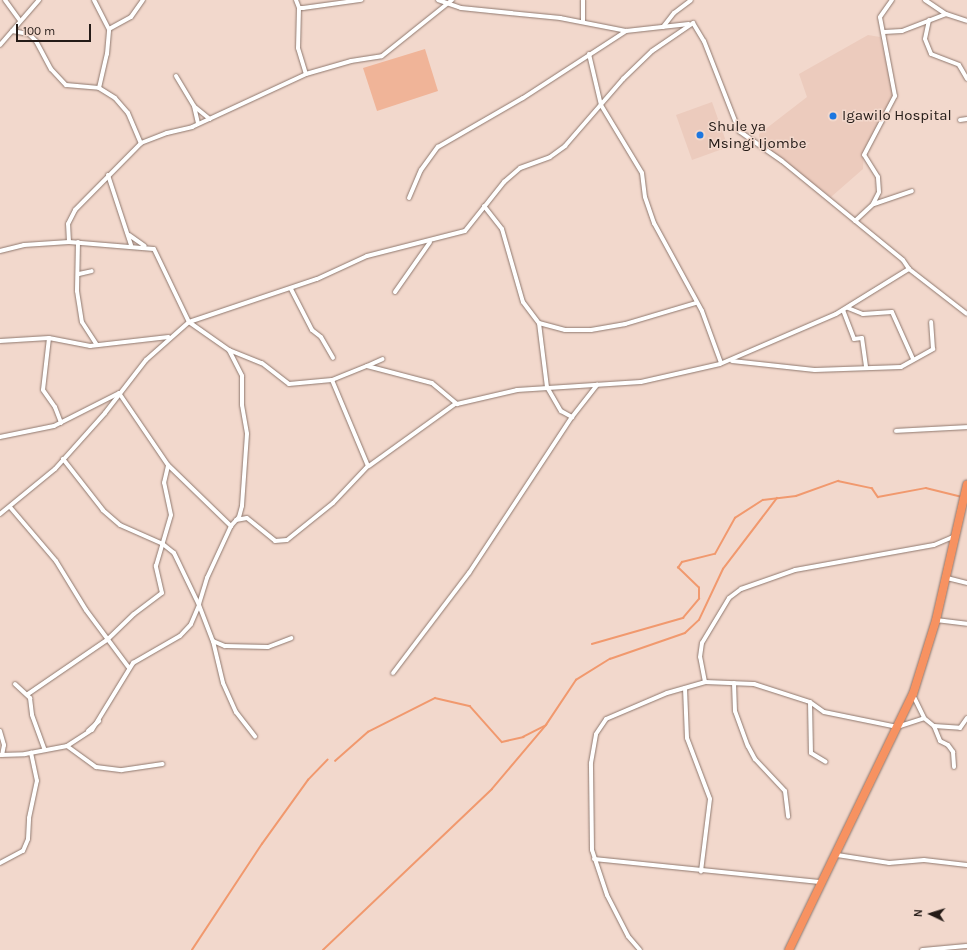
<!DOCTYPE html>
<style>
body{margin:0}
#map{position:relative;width:967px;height:950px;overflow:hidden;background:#f2d8cc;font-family:Karla,sans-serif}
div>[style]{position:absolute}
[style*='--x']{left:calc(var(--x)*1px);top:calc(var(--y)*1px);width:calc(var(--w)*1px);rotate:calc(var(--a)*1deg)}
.built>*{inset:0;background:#eccbbd}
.green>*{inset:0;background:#f0b498}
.stream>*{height:1.5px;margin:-0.75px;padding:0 0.75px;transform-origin:0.75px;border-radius:0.75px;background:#f1996e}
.roads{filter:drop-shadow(0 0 1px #8f786e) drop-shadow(0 0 1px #8f786e)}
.street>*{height:4px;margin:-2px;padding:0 2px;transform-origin:2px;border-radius:2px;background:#fff}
.highway>*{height:8px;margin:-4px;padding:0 4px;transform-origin:4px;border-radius:4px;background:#f79261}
.dots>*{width:11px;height:11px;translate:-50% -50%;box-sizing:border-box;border:2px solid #f2d8cc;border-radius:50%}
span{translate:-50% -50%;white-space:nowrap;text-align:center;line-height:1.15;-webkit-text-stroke:3px #f2d8cc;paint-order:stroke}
.poi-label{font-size:15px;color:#241b17}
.left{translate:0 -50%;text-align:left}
.north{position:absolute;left:911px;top:894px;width:40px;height:40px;-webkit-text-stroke:3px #f2d8cc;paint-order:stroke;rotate:274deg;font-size:11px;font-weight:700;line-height:16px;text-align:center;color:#241b17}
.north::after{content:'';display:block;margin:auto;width:14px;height:18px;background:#241b17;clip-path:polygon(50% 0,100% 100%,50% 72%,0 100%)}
.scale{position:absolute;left:16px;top:24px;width:75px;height:18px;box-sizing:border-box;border:2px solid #241b17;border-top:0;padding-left:5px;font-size:12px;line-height:14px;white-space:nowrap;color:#241b17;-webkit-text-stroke:3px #f2d8cc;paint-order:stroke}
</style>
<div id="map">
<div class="built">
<i style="clip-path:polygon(868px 35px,880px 37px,894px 97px,864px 150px,863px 169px,831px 197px,759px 142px,759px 134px,807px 97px,799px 74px)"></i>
<i style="clip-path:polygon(712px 102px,728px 147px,692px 160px,676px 115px)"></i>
</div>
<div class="green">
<i style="clip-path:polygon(425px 49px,438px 91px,377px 111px,363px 68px)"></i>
</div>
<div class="stream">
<i style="--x:592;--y:644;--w:95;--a:-15.9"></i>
<i style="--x:683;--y:618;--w:25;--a:-50"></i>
<i style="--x:699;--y:599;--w:11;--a:-90"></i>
<i style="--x:699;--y:588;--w:29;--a:-136"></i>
<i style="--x:678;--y:568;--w:7;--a:-56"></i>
<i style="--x:682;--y:562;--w:34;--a:-14"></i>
<i style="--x:715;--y:554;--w:41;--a:-60.9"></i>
<i style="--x:735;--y:518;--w:33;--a:-33"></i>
<i style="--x:763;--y:500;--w:33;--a:-7"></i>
<i style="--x:796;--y:496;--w:45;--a:-19.7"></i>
<i style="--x:838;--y:481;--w:35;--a:12"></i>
<i style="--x:872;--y:488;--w:11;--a:56"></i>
<i style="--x:878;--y:497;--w:49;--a:-10.6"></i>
<i style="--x:926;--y:488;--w:36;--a:14"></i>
<i style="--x:335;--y:761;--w:44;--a:-41.3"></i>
<i style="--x:368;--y:732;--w:75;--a:-26.9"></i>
<i style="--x:435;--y:698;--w:36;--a:13"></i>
<i style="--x:470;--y:706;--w:48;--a:48.4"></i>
<i style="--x:502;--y:742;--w:22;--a:-13"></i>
<i style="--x:523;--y:737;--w:25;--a:-27"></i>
<i style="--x:192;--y:950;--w:127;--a:-56.6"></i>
<i style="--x:262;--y:844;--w:79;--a:-54.3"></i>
<i style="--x:308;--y:780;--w:28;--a:-46"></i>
<i style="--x:323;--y:950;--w:233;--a:-43.6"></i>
<i style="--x:492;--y:789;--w:84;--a:-49.8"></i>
<i style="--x:546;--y:725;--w:54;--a:-56.3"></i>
<i style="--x:576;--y:680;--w:40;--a:-32"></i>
<i style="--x:610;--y:659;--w:79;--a:-19.1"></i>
<i style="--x:685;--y:633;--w:19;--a:-43"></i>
<i style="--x:699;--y:620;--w:56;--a:-64.8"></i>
<i style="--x:723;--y:569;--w:89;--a:-52.7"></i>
</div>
<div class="roads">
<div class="street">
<i style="--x:5;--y:0;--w:24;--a:54"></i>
<i style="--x:94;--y:0;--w:33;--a:63"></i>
<i style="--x:296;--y:0;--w:9;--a:69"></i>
<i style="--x:299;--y:8;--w:4;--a:0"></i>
<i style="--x:303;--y:8;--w:59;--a:-7.9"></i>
<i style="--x:438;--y:0;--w:24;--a:19"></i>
<i style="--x:461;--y:8;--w:100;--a:5.8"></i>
<i style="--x:560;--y:18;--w:67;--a:11.1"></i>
<i style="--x:626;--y:31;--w:63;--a:-6.3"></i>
<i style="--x:925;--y:0;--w:25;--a:34"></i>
<i style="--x:946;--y:14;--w:22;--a:18"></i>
<i style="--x:299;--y:8;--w:40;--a:91.4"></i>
<i style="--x:298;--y:48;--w:27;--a:73"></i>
<i style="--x:929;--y:20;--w:19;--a:102"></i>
<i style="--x:925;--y:39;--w:16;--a:68"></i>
<i style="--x:931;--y:54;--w:30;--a:21"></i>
<i style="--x:959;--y:65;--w:16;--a:60"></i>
<i style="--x:583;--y:22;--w:22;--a:-90"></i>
<i style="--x:663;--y:27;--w:18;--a:-52"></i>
<i style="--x:674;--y:13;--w:21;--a:-37"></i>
<i style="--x:12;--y:31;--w:17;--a:10"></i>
<i style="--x:29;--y:34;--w:10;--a:45"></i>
<i style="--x:36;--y:41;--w:32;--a:62"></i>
<i style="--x:51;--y:69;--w:22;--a:47"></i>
<i style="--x:66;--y:85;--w:33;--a:5"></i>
<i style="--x:99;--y:88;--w:19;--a:32"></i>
<i style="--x:115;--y:98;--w:20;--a:49"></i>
<i style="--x:128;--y:113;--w:33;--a:67"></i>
<i style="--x:884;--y:32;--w:18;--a:-3"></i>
<i style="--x:902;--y:31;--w:47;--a:-21.1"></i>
<i style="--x:0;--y:45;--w:60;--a:-49.1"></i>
<i style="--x:589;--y:54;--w:52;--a:76.8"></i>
<i style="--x:601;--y:105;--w:79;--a:58.9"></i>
<i style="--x:642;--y:173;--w:24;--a:83"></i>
<i style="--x:645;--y:197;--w:28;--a:71"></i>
<i style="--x:654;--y:223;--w:100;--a:61.4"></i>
<i style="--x:702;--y:311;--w:55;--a:69.9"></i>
<i style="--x:176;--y:76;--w:35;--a:59"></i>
<i style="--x:194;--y:106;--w:18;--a:77"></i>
<i style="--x:99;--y:88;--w:35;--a:-77"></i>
<i style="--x:107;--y:54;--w:25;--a:-85"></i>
<i style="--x:109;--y:29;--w:25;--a:-29"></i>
<i style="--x:131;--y:17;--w:21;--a:-55"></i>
<i style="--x:195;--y:107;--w:19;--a:39"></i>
<i style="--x:960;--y:120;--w:7;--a:-8"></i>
<i style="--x:108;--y:175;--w:74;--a:71.8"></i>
<i style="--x:409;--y:198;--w:30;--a:-67"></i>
<i style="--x:421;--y:170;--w:29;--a:-54"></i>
<i style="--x:438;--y:147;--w:98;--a:-30"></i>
<i style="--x:523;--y:98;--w:123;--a:-33"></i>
<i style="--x:874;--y:204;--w:40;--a:-18.9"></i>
<i style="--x:484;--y:206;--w:29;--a:52"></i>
<i style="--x:502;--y:229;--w:76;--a:74"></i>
<i style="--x:523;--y:302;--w:26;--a:53"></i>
<i style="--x:539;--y:323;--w:27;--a:15"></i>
<i style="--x:565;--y:330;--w:26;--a:0"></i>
<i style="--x:591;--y:330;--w:35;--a:-10"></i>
<i style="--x:625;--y:324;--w:74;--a:-16.5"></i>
<i style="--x:855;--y:221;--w:25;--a:-43"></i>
<i style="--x:873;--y:204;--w:13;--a:-63"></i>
<i style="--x:879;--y:192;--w:15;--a:-94"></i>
<i style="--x:878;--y:177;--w:26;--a:-122"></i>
<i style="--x:864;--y:155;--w:67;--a:-62.3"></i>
<i style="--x:895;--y:96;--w:80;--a:-100.8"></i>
<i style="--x:880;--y:17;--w:21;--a:-55"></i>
<i style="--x:129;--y:235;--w:19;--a:35"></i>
<i style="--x:69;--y:242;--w:18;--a:-93"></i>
<i style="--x:68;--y:224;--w:16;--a:-63"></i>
<i style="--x:75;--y:210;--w:94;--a:-45.4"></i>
<i style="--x:141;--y:143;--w:28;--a:-21"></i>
<i style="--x:167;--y:133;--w:26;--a:-13"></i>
<i style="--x:192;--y:127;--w:126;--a:-24.9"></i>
<i style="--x:306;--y:74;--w:47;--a:-16.1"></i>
<i style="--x:351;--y:61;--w:31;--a:-9"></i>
<i style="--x:382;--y:56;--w:90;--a:-38.7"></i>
<i style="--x:78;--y:242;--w:49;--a:91.2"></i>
<i style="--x:77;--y:291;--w:31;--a:81"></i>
<i style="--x:82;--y:322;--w:27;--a:57"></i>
<i style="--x:0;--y:251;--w:25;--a:-14"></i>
<i style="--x:24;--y:245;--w:45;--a:-3.8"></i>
<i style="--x:69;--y:242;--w:85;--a:4.7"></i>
<i style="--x:154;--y:249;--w:81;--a:64.4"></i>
<i style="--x:189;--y:322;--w:49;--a:35"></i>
<i style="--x:229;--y:350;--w:35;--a:22"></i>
<i style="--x:262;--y:363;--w:34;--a:38"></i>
<i style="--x:289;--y:384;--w:43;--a:-5.3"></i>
<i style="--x:332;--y:380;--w:38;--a:-22"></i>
<i style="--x:367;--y:366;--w:67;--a:14.7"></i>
<i style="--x:432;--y:383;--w:33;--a:40"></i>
<i style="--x:457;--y:404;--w:62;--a:-13.1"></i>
<i style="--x:517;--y:390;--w:124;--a:-3.7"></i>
<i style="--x:641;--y:382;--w:81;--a:-12.8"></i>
<i style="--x:720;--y:364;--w:126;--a:-23.3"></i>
<i style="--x:836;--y:314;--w:86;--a:-31.7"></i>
<i style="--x:79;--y:274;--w:13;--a:-13"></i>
<i style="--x:291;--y:289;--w:46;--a:62.9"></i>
<i style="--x:312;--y:330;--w:11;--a:38"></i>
<i style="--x:321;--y:337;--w:24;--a:60"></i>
<i style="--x:395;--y:292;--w:61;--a:-55"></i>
<i style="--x:848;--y:308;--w:16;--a:22"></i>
<i style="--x:863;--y:314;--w:29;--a:-4"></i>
<i style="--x:892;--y:312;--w:51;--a:65.9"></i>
<i style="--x:843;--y:310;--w:31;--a:69"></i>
<i style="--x:854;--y:339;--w:8;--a:-7"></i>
<i style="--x:862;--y:338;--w:29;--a:82"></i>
<i style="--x:539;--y:323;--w:64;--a:82.9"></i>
<i style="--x:547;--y:387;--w:28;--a:60"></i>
<i style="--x:561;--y:411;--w:13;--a:29"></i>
<i style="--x:49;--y:338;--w:52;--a:96.6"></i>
<i style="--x:43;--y:390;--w:21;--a:55"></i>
<i style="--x:55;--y:407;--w:17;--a:69"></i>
<i style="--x:0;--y:341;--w:49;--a:-3.5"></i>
<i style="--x:49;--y:338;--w:42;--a:11"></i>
<i style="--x:90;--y:346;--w:79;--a:-6.6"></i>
<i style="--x:229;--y:350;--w:29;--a:63"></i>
<i style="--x:242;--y:376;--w:29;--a:90"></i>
<i style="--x:242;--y:405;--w:29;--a:80"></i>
<i style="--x:247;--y:434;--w:72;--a:94"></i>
<i style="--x:242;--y:506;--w:11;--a:105"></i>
<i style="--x:239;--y:517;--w:12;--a:132"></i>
<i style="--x:732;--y:361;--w:83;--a:6.2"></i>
<i style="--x:815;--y:370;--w:86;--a:-2"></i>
<i style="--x:901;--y:367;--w:37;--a:-29"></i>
<i style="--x:933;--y:349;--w:27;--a:-94"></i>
<i style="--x:367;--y:366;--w:17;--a:-24"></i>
<i style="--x:896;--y:431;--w:71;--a:-3.2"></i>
<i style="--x:0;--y:437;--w:55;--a:-11.5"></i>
<i style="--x:54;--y:426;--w:73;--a:-26.9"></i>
<i style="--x:119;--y:393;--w:87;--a:55.8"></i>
<i style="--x:168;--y:465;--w:88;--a:44.1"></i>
<i style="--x:231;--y:526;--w:57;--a:114.8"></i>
<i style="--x:207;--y:578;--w:28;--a:107"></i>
<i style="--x:199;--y:605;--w:39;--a:69"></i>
<i style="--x:213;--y:641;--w:43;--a:76.6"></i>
<i style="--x:223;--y:683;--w:32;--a:66"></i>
<i style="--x:236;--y:712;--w:31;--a:52"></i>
<i style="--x:369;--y:466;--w:106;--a:-35.8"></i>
<i style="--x:10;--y:507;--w:71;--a:49.6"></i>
<i style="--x:56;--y:561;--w:57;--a:58.5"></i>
<i style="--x:86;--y:610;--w:72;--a:53.4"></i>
<i style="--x:0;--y:514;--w:71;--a:-39.3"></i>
<i style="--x:55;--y:469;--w:75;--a:-48.2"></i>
<i style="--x:105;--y:413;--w:67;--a:-52.3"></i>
<i style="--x:146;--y:360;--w:57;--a:-41.5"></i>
<i style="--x:189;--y:322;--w:135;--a:-18.6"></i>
<i style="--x:317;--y:279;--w:55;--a:-24.7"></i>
<i style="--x:367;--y:256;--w:101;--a:-14.3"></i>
<i style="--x:465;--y:231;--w:63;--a:-51.5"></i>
<i style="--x:504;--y:182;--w:21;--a:-41"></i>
<i style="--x:520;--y:168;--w:32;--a:-20"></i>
<i style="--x:550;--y:157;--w:19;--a:-36"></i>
<i style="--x:565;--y:146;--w:89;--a:-49.1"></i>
<i style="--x:623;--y:79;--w:40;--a:-44"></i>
<i style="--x:652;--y:51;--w:50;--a:-34.3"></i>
<i style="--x:693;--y:23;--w:21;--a:59"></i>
<i style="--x:704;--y:41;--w:97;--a:68.7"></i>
<i style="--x:739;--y:131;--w:52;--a:34.9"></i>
<i style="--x:782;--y:161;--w:156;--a:39.3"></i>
<i style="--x:903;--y:260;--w:11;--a:56"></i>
<i style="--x:909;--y:269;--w:73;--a:37.8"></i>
<i style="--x:236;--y:520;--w:11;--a:-10"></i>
<i style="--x:247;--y:518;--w:36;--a:39"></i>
<i style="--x:275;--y:541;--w:12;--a:-5"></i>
<i style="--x:287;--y:540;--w:59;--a:-38.8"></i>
<i style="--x:333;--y:503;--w:51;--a:-46.6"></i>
<i style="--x:368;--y:466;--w:93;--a:-112.7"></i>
<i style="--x:947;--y:578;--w:21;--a:14"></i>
<i style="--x:936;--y:620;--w:31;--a:7"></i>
<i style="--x:213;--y:641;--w:13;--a:23"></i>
<i style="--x:225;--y:646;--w:43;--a:1.3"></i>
<i style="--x:268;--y:647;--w:25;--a:-21"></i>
<i style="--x:393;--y:673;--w:126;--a:-52.8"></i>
<i style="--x:469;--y:573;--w:187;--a:-56.6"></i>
<i style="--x:572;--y:417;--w:41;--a:-52"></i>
<i style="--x:705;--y:682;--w:25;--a:-101"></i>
<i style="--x:700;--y:657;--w:14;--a:-82"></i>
<i style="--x:702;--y:643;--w:52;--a:-59"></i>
<i style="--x:729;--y:598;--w:15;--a:-37"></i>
<i style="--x:741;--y:589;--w:57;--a:-19.4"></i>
<i style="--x:795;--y:570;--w:141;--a:-10.2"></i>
<i style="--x:934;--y:545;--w:23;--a:-23"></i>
<i style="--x:734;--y:683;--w:28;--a:88"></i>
<i style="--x:735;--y:711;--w:37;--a:70"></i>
<i style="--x:748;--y:746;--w:15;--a:62"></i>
<i style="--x:755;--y:759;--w:44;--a:46.8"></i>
<i style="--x:785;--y:791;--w:26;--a:83"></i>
<i style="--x:15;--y:684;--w:21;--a:43"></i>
<i style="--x:30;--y:698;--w:17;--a:83"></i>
<i style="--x:32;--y:715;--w:37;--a:70"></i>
<i style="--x:685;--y:688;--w:50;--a:87.7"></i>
<i style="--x:687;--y:738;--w:65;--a:69.3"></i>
<i style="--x:710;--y:799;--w:73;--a:97.1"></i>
<i style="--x:28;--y:694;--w:96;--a:-34.4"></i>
<i style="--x:107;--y:640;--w:37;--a:-44"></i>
<i style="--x:134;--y:614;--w:35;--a:-37"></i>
<i style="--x:162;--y:593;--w:28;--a:-103"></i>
<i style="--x:156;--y:566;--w:53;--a:-73.6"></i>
<i style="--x:171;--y:515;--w:33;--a:-102"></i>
<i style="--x:164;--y:483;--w:18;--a:-77"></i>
<i style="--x:913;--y:695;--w:25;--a:64"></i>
<i style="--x:924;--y:718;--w:13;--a:39"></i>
<i style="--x:934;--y:726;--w:26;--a:4"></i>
<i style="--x:960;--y:728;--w:12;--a:-55"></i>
<i style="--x:810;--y:702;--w:51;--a:88.9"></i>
<i style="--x:811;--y:753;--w:17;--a:31"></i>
<i style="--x:934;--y:726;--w:16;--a:68"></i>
<i style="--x:940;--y:741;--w:9;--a:27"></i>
<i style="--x:948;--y:745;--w:9;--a:54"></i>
<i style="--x:953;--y:752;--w:15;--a:86"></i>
<i style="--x:0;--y:731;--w:15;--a:74"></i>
<i style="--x:4;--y:745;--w:10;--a:101"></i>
<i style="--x:88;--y:731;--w:15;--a:-42"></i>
<i style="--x:67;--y:746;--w:36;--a:36"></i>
<i style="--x:96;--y:767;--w:26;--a:7"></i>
<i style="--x:122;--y:770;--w:41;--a:-8.3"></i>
<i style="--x:0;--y:755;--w:25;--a:-2"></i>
<i style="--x:25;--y:754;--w:43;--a:-10.8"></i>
<i style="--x:67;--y:746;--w:30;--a:-33"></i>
<i style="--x:92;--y:730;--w:79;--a:-58.5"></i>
<i style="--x:133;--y:663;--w:54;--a:-29.9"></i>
<i style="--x:180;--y:636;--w:16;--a:-47"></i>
<i style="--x:191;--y:624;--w:21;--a:-67"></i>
<i style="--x:199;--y:605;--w:58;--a:-115.7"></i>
<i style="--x:174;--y:553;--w:14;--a:-141"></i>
<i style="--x:163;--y:544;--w:47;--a:-156.2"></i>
<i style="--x:120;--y:525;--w:23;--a:-139"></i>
<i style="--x:103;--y:510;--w:65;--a:-128.1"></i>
<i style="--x:837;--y:855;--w:53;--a:8.7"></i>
<i style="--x:889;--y:863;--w:35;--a:-5"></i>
<i style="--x:924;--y:860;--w:43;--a:6.6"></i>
<i style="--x:594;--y:859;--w:229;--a:5.8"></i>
<i style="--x:0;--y:863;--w:26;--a:-28"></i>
<i style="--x:23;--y:851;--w:13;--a:-67"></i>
<i style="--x:28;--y:839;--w:21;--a:-87"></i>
<i style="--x:29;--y:818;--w:38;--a:-78"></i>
<i style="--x:37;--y:781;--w:29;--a:-102"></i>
<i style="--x:640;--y:950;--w:18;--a:-131"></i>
<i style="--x:628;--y:936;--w:46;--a:-117.1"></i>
<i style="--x:607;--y:895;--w:47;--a:-108.4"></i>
<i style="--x:592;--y:850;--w:87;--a:-90.7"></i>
<i style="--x:591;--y:763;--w:29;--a:-80"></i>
<i style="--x:596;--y:734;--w:18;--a:-56"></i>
<i style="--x:606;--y:719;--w:66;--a:-23.1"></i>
<i style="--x:667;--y:693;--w:40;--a:-16"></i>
<i style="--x:705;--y:682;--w:49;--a:2.3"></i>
<i style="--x:754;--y:684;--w:59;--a:17.8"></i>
<i style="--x:810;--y:702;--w:17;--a:36"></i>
<i style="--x:824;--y:712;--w:75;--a:11.6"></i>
<i style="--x:897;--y:727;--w:28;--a:-18"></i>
<i style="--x:922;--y:950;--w:45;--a:-5.1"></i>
</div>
<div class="highway">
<i style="--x:789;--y:950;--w:284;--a:-64.2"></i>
<i style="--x:913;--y:694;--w:77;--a:-72.7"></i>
<i style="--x:936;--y:620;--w:139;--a:-77.1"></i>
</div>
</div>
<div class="dots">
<i style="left:833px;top:116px;background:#1d77e0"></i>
<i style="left:700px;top:135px;background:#1d77e0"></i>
</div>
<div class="poi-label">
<span class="left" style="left:842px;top:116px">Igawilo Hospital</span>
<span class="left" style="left:708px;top:135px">Shule ya<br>Msingi Ijombe</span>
</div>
<div class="north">N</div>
<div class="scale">100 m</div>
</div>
